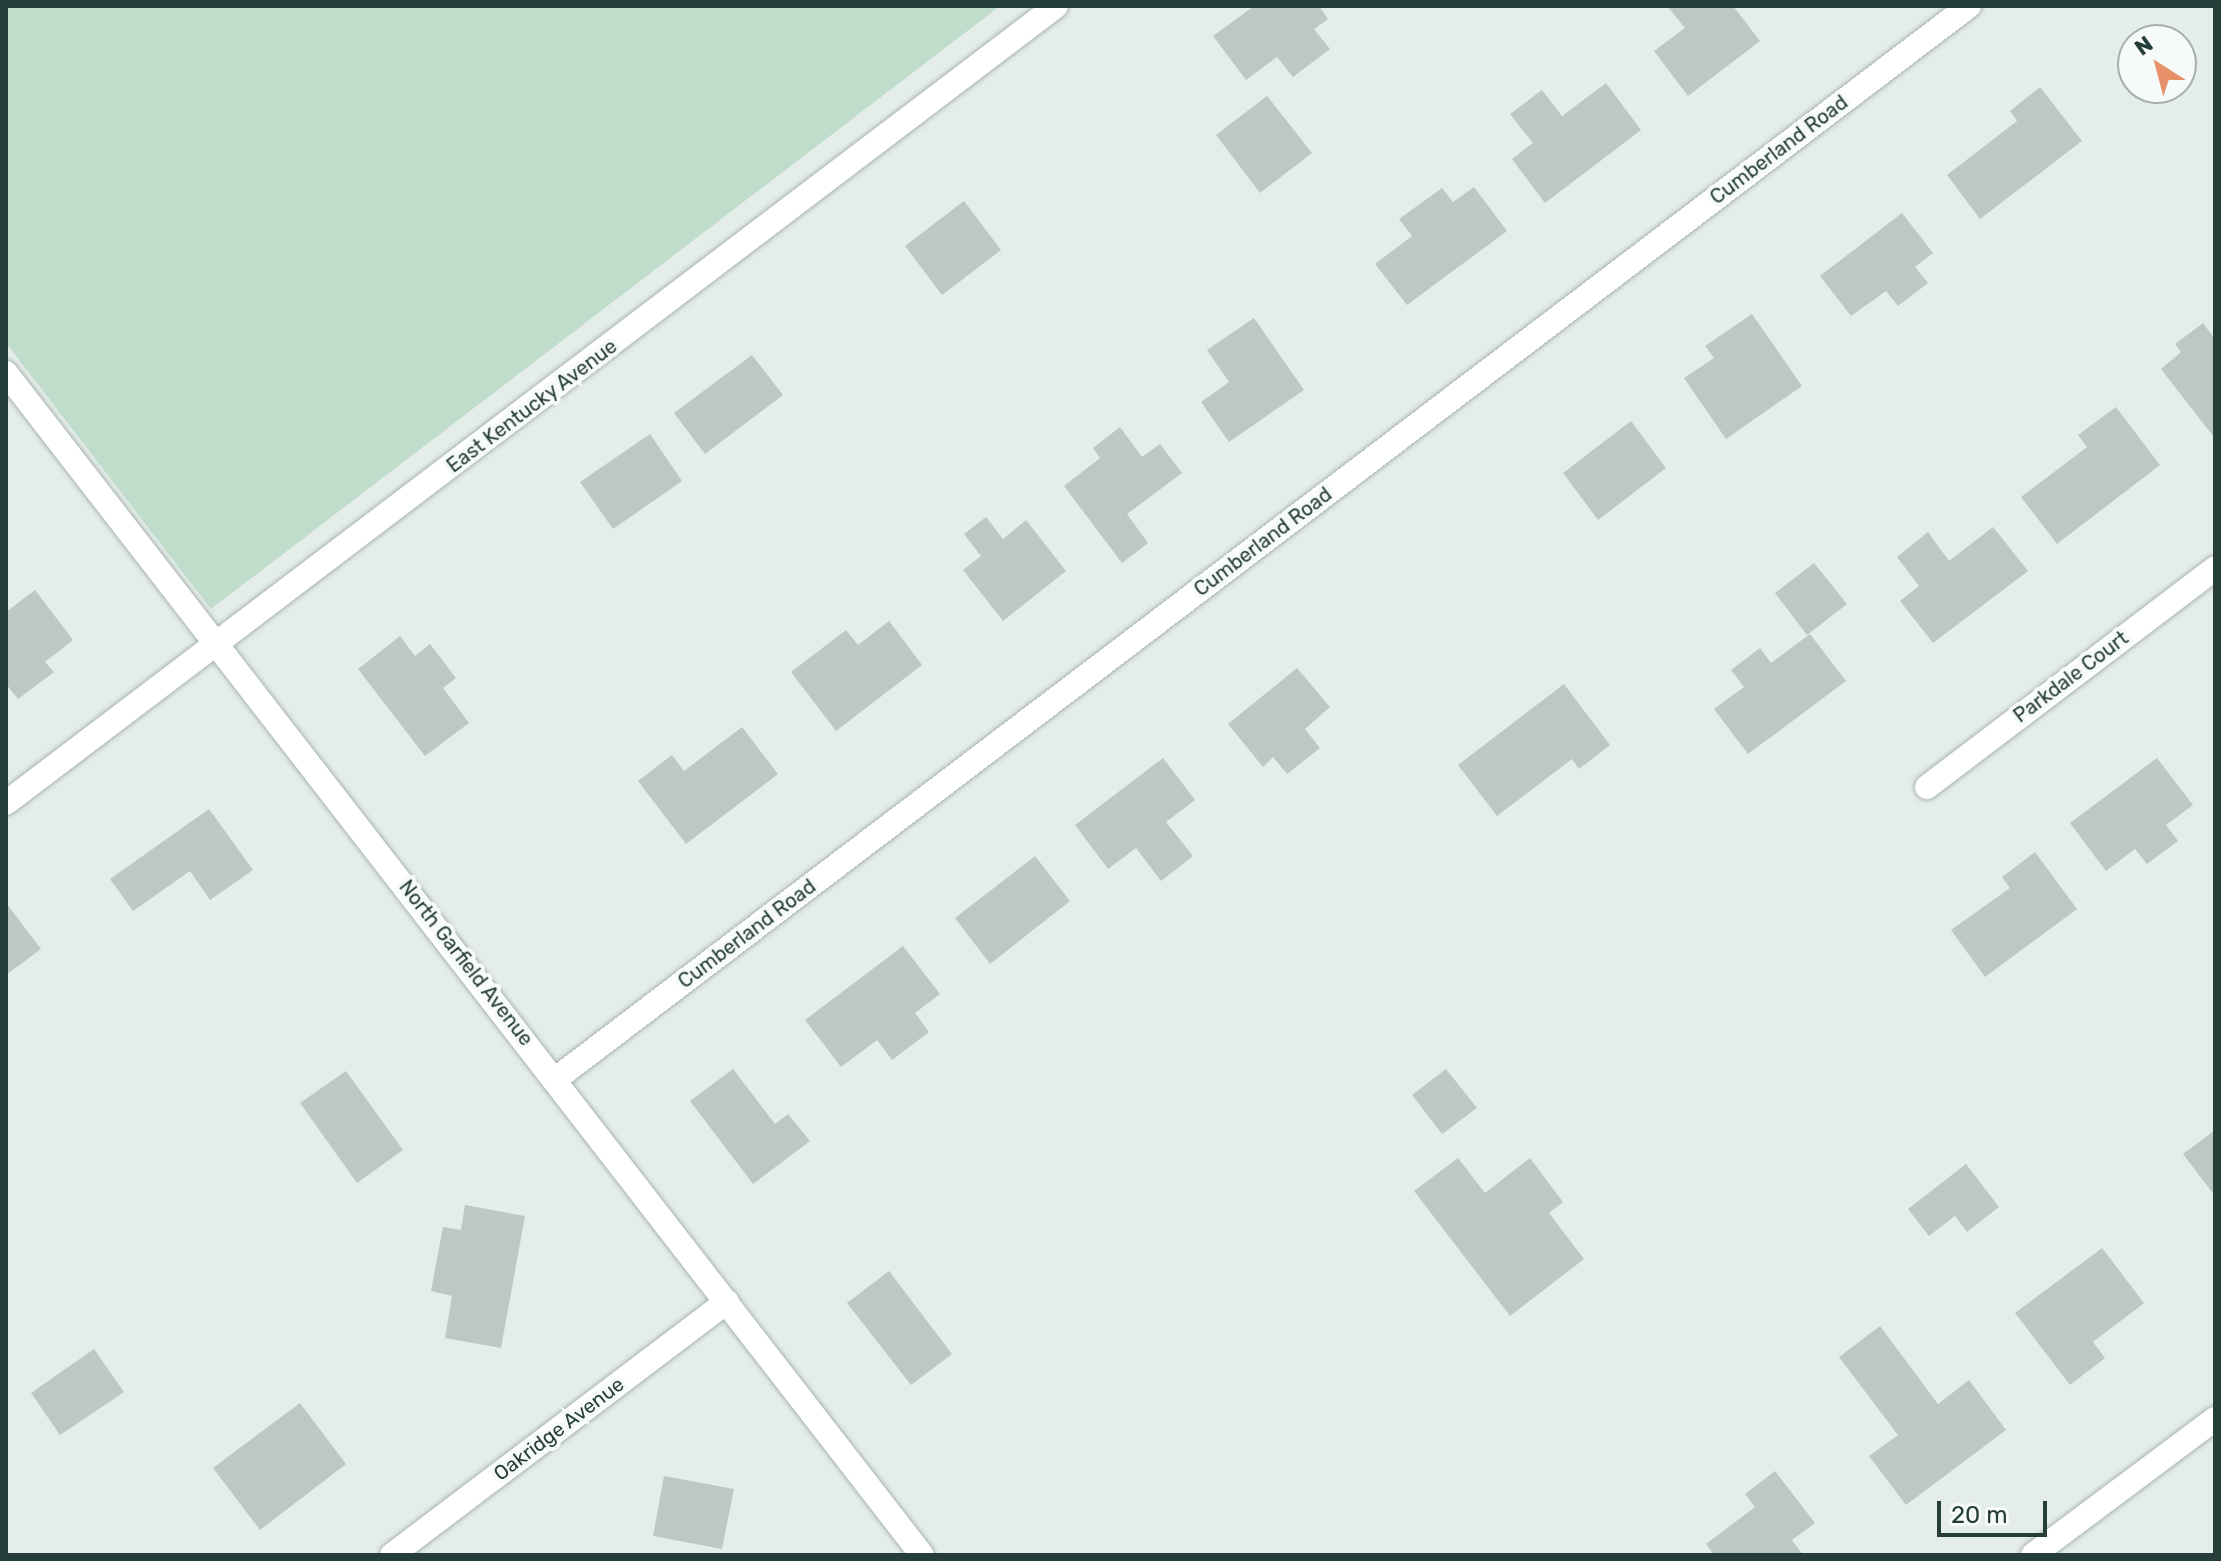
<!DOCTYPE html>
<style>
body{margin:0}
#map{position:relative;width:2221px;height:1561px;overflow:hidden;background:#e5edea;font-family:Rubik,sans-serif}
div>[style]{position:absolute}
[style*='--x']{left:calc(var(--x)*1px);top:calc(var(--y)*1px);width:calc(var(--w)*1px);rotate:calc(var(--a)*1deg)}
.green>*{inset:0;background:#c0dcca}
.building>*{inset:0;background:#bbc8c3}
.roads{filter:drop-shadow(0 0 2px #a8b5b1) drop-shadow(0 0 2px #a8b5b1)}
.minor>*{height:24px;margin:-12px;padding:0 12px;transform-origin:12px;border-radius:12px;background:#fff}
.tertiary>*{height:24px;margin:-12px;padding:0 12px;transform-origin:12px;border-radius:12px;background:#fff}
span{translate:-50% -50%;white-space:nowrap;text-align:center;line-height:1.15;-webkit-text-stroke:8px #f6faf8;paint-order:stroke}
.street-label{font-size:20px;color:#263e39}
.frame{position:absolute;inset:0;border:8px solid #263e39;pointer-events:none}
.north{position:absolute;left:2117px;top:24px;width:80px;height:80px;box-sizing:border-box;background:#f6faf8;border:2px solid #a3afac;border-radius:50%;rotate:324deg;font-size:22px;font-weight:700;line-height:32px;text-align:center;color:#263e39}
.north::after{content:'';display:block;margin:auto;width:28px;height:36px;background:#e7916a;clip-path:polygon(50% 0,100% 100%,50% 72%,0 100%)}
.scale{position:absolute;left:1937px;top:1501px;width:110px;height:36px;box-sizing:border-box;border:4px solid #263e39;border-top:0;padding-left:10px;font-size:24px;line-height:28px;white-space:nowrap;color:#263e39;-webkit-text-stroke:6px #f6faf8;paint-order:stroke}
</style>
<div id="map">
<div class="green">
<i style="clip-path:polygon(6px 6px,1000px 6px,211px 609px,6px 343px)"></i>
</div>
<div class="building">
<i style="clip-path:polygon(1254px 6px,1319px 6px,1328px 19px,1314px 29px,1330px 49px,1293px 77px,1277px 57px,1246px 80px,1213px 36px)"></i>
<i style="clip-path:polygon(1667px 6px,1733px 6px,1760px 41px,1688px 96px,1654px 51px,1685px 28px)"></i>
<i style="clip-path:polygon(1606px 83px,1641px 130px,1545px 203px,1512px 159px,1533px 143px,1510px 114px,1542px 90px,1562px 116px)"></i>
<i style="clip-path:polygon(2040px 87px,2082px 141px,1980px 219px,1947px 175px,2017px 121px,2010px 111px)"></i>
<i style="clip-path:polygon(1267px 96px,1312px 153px,1260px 193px,1216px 135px)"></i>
<i style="clip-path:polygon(1474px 187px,1507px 231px,1407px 305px,1375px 264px,1412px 236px,1399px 219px,1442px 188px,1453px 202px)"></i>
<i style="clip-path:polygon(964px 201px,1001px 250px,942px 295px,905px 246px)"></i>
<i style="clip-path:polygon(1902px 213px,1933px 253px,1915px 267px,1928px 283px,1898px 306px,1886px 291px,1851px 316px,1820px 276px)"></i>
<i style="clip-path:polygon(1752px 314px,1802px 386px,1726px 439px,1684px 378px,1714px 358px,1705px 346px)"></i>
<i style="clip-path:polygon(1254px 318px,1304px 390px,1229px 442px,1201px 402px,1229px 382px,1207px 350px)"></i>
<i style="clip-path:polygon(2203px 323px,2215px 339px,2213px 436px,2161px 369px,2181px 352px,2175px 344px)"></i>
<i style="clip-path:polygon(752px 355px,783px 395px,705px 454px,674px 413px)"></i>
<i style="clip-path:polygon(2116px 407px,2160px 465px,2057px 544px,2021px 497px,2087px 447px,2078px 435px)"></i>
<i style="clip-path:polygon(1631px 421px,1666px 468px,1598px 520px,1563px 473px)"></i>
<i style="clip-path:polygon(1120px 427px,1142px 457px,1160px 444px,1182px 473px,1127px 514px,1148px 543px,1122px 563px,1064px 486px,1100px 458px,1093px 448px)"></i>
<i style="clip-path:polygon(650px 434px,682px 481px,613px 529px,580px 482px)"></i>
<i style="clip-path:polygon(986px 517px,1003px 539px,1026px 520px,1066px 571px,1003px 621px,963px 570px,981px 556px,964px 534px)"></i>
<i style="clip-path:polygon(1993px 527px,2028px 571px,1933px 643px,1900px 601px,1919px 586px,1897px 557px,1928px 532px,1949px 561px)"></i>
<i style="clip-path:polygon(1814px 563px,1847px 604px,1807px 635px,1775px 593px)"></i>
<i style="clip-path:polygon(35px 590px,73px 640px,45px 662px,54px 672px,18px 699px,6px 684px,6px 612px)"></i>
<i style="clip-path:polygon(889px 621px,922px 665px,836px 731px,791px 672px,846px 630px,858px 645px)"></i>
<i style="clip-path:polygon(1810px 634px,1846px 681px,1748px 754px,1714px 709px,1744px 687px,1731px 670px,1760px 648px,1771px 663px)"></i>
<i style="clip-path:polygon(400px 636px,415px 656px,430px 644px,456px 678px,443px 688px,469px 723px,425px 756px,358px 669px)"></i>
<i style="clip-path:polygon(1297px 668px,1330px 707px,1305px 729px,1320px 748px,1287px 774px,1273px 757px,1263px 767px,1228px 724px)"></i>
<i style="clip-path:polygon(1564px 684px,1610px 745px,1579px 769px,1572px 759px,1497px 816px,1458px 765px)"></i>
<i style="clip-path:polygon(742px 727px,778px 774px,686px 844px,638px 781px,672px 755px,684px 771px)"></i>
<i style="clip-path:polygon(1163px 758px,1195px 800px,1166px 822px,1193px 856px,1161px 881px,1136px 848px,1108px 869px,1075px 825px)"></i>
<i style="clip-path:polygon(2157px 758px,2193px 805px,2166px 825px,2178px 841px,2147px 864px,2135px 849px,2106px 871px,2070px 823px)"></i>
<i style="clip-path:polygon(209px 809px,253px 870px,210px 900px,190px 871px,133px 911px,110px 879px)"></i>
<i style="clip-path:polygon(2035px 852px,2077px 909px,1985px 977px,1951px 930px,2010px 888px,2002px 877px)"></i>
<i style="clip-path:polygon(1035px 856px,1070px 901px,990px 964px,955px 918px)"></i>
<i style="clip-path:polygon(6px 903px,41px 949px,6px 975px)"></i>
<i style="clip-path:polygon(903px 946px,940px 994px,915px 1013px,929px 1032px,892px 1060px,877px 1040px,841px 1067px,805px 1020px)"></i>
<i style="clip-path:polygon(733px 1069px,775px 1124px,788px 1114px,810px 1141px,753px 1184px,690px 1101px)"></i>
<i style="clip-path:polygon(1446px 1069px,1477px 1108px,1442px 1134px,1412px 1095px)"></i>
<i style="clip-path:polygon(346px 1071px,403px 1150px,357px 1183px,300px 1103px)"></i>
<i style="clip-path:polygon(2215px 1130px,2215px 1196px,2183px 1154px)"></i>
<i style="clip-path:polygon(1458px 1158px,1485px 1193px,1530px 1158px,1563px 1202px,1549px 1213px,1584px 1259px,1510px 1316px,1414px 1191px)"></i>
<i style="clip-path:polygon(1966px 1164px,1999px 1207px,1967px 1232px,1955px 1216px,1929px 1236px,1908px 1209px)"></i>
<i style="clip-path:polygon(465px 1205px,525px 1216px,501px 1348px,445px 1338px,452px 1296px,431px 1291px,443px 1227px,461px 1230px)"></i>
<i style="clip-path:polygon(2102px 1248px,2144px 1303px,2093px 1342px,2105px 1358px,2070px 1385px,2015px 1313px)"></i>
<i style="clip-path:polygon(889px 1271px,952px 1354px,911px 1385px,847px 1303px)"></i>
<i style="clip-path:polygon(1880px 1326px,1938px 1404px,1969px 1380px,2006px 1430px,1906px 1505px,1869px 1456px,1898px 1435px,1839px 1357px)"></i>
<i style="clip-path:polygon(94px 1349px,124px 1392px,60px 1435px,31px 1393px)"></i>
<i style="clip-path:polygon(300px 1403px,346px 1464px,260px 1530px,213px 1468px)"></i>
<i style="clip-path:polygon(1775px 1471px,1815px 1523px,1792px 1540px,1803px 1555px,1714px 1555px,1706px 1544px,1755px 1507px,1745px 1494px)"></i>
<i style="clip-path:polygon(664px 1476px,734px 1489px,722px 1549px,653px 1536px)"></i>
</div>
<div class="roads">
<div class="minor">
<i style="--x:1927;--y:787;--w:362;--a:-37.2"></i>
<i style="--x:557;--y:1078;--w:1773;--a:-37.21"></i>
<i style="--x:392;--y:1555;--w:420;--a:-37.1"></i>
<i style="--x:2033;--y:1555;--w:227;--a:-36.8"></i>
</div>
<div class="tertiary">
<i style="--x:6;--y:373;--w:1495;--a:52.23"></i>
<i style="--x:6;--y:803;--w:1318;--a:-37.2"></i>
</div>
</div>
<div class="street-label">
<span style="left:1779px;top:150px;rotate:-37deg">Cumberland Road</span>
<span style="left:532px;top:406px;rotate:-37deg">East Kentucky Avenue</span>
<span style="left:1263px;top:542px;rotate:-37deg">Cumberland Road</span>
<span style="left:2071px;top:677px;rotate:-37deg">Parkdale Court</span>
<span style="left:747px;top:934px;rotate:-37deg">Cumberland Road</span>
<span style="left:466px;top:963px;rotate:52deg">North Garfield Avenue</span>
<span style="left:559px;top:1429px;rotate:-37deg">Oakridge Avenue</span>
</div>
<div class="frame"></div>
<div class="north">N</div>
<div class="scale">20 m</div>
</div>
